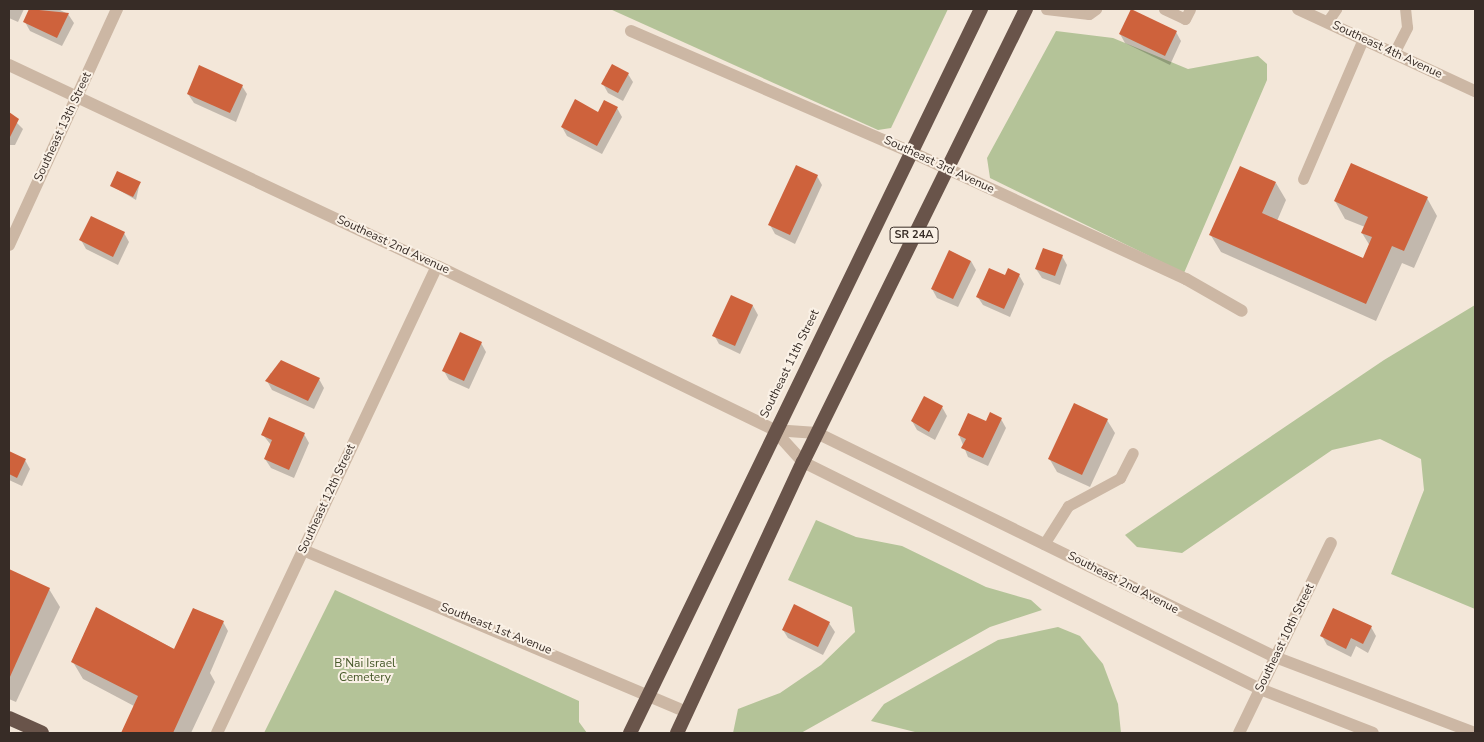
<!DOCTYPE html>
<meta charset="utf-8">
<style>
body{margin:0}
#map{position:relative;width:1484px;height:742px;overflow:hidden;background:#f3e7d9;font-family:"Nunito Sans",sans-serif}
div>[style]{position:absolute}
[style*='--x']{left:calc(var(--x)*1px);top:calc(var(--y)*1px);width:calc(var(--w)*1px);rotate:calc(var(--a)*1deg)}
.green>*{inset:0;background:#b4c398}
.shadow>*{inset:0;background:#0003}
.building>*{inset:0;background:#ce623c}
.service>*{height:11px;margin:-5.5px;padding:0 5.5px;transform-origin:5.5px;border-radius:5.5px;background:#ccb7a4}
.minor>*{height:12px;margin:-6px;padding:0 6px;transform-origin:6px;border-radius:6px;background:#ccb7a4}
.tertiary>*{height:12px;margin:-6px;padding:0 6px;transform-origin:6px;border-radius:6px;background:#ccb7a4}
.trunk>*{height:14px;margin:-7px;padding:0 7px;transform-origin:7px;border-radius:7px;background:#69544a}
span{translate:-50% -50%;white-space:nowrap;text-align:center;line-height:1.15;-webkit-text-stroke:4px #faf1e6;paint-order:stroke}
.shield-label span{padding:1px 4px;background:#faf1e6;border:1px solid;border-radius:4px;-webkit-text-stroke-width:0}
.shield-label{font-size:11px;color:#372c26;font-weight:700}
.street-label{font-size:12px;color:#372c26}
.park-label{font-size:12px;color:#455728}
.frame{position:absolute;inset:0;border:10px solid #372c26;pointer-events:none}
</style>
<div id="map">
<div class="green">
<i style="clip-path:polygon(610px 9px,948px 9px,891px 128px,878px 130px)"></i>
<i style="clip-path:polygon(1056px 31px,1113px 38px,1188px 69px,1258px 56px,1267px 64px,1267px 80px,1184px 273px,990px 178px,987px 158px)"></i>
<i style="clip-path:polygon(1475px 305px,1475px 609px,1391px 574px,1424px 490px,1421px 459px,1380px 439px,1332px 450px,1182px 553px,1137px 547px,1125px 535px,1384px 360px)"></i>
<i style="clip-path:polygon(816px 520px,856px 537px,902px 546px,986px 587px,1031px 600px,1042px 610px,990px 627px,801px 733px,733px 733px,738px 709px,780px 693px,821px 665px,855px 632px,852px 607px,788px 580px)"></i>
<i style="clip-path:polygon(335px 590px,579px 701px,579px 722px,587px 733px,264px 733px)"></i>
<i style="clip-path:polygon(1058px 627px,1080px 636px,1103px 664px,1118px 704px,1121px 733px,919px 733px,871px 721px,884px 704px,998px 640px)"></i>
</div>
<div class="shadow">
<i style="clip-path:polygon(9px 9px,24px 9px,18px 22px,9px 18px)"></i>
<i style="clip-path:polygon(31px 9px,58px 9px,68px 14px,74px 23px,62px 46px,30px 31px,25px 22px)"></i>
<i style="clip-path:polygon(1176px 32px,1181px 41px,1170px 65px,1125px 43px,1120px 34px)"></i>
<i style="clip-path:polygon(628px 74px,633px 82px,623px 101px,608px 93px,603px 84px)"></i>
<i style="clip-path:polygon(242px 86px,247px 94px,236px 122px,194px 103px,188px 94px)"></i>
<i style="clip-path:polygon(617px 108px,622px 117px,602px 154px,567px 136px,562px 127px)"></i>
<i style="clip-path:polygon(9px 115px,23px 129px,15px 145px,9px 145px)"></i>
<i style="clip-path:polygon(817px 176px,822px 185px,795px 244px,775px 234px,770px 225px)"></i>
<i style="clip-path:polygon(140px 182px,136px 200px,112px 186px)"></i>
<i style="clip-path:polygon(1276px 183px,1286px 200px,1277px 221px,1364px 259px,1370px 246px,1362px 233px,1365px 227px,1345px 219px,1335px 201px,1427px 198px,1437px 216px,1414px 268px,1402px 263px,1376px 321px,1221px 252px,1210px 234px)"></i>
<i style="clip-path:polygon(124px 233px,129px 242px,118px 265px,86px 249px,81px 240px)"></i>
<i style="clip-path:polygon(1062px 256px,1067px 265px,1060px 285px,1042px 278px,1036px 269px)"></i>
<i style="clip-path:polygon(971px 261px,976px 270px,958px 307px,937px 298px,932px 289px)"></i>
<i style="clip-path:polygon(1019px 275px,1024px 284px,1010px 317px,983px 305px,977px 296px,1005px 276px)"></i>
<i style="clip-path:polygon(731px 297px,753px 306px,758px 315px,740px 354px,719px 344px,714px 335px)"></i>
<i style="clip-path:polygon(481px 343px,486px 352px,469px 389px,449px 380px,444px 371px)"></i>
<i style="clip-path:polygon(271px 373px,319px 379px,324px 388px,314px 409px,272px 390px,267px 381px)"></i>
<i style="clip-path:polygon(942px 407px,947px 416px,935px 440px,917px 430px,912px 421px)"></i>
<i style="clip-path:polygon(1001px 419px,1006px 428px,988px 466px,968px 457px,959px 435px)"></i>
<i style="clip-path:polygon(1107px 420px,1115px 433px,1090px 487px,1057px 472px,1049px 458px)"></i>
<i style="clip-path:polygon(304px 434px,309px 443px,294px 478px,271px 468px,265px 459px,271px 445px,263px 435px)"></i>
<i style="clip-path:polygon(9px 452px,25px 460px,30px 469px,22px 486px,9px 480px)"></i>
<i style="clip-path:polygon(9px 570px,49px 589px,60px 607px,16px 702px,9px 699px)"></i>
<i style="clip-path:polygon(97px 609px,176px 650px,223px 622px,228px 631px,210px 673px,215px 682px,191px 733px,122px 733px,134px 706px,83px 679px,73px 662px)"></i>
<i style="clip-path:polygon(829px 623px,835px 632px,823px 655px,788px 638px,783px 630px)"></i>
<i style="clip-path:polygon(1371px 627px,1376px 636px,1368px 653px,1356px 646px,1351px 657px,1327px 645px,1322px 636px)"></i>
</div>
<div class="building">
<i style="clip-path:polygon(29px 9px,69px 13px,57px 38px,23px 22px)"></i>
<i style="clip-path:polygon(1131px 9px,1177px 31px,1165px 56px,1119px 34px)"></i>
<i style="clip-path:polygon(612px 64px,629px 73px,618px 93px,601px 84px)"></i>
<i style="clip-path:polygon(199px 65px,243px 85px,230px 113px,187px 94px)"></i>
<i style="clip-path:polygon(575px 99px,598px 112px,604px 100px,618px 107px,597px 146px,561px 127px)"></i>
<i style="clip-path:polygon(9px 112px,19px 119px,10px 137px,9px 136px)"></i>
<i style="clip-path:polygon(1351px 163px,1428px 197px,1404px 251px,1392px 246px,1366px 304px,1209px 235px,1240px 166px,1276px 182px,1262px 213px,1363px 258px,1372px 237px,1361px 233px,1368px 217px,1334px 201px)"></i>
<i style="clip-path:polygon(796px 165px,818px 175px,790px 235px,768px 225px)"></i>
<i style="clip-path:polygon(117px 171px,141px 182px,133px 197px,110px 186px)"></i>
<i style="clip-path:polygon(91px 216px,125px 232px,113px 257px,79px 240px)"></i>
<i style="clip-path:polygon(1043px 248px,1063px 255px,1055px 276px,1035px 269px)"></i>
<i style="clip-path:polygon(949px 250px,971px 261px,953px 299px,931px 289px)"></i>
<i style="clip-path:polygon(989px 268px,1005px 275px,1008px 268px,1020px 274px,1004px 309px,976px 297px)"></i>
<i style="clip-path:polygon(731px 295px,753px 305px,735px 346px,712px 336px)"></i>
<i style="clip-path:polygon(460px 332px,482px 342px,464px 381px,442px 371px)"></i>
<i style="clip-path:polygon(281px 360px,320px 378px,308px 401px,265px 381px)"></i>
<i style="clip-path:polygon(924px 396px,943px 406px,929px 432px,911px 421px)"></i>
<i style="clip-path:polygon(1074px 403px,1108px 419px,1082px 475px,1048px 459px)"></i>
<i style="clip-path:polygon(990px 412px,1002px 418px,983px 458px,961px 448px,966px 439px,958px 435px,968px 413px,986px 421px)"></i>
<i style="clip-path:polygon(269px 417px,305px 433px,289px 470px,264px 459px,272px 440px,261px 435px)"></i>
<i style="clip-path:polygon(9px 451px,26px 459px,17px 478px,9px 474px)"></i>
<i style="clip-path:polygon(9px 569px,50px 588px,9px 679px)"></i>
<i style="clip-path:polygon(794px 604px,830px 622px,818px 647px,782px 630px)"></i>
<i style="clip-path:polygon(96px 607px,174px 649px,193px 608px,224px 621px,173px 733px,121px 733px,138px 696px,71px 662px)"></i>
<i style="clip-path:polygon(1333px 608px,1372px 626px,1363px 644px,1351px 638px,1346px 649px,1320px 636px)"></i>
</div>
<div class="service">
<i style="--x:1046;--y:9;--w:43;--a:6.6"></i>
<i style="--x:1089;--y:14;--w:9;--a:-36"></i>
<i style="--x:1164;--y:9;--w:23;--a:25"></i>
<i style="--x:1185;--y:19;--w:11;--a:-63"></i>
<i style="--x:1327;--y:22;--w:16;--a:-55"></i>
<i style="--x:1394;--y:53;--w:29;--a:-63"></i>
<i style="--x:1407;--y:27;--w:18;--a:-96"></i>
<i style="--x:1303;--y:179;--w:152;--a:-66.8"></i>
<i style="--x:1044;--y:544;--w:45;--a:-57.7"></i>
<i style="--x:1068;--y:506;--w:59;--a:-28.3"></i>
<i style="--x:1120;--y:478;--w:28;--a:-63"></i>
</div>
<div class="minor">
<i style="--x:631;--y:31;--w:305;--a:23.4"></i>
<i style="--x:911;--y:152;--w:303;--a:24.8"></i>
<i style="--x:1186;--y:279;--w:64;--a:29.7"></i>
<i style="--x:9;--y:65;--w:473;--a:25.2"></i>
<i style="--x:437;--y:266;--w:375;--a:25.9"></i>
<i style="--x:9;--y:245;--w:260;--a:-65.4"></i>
<i style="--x:303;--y:550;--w:417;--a:22.9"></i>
<i style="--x:217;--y:733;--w:516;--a:-64.78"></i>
<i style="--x:1239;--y:733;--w:211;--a:-64.2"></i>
</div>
<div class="tertiary">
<i style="--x:1298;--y:9;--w:195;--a:24.9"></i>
<i style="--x:774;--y:430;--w:43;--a:4"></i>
<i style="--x:817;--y:433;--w:510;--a:26.06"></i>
<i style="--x:1275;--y:657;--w:214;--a:20.8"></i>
<i style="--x:774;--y:430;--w:43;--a:47.8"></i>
<i style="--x:803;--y:462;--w:510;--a:26.41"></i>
<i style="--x:1260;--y:689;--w:121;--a:21.3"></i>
</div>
<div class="trunk">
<i style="--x:9;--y:718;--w:36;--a:24"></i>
<i style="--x:630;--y:733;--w:805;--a:-64.14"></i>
<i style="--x:677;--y:733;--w:299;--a:-65.1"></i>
<i style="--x:803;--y:462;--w:505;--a:-63.79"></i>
</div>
<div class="shield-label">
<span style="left:914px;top:235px">SR 24A</span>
</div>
<div class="street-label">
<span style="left:1387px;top:50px;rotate:25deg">Southeast 4th Avenue</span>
<span style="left:63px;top:127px;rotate:-65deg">Southeast 13th Street</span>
<span style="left:939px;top:165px;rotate:25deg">Southeast 3rd Avenue</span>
<span style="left:393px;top:245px;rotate:25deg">Southeast 2nd Avenue</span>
<span style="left:790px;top:364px;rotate:-64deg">Southeast 11th Street</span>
<span style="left:327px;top:499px;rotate:-65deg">Southeast 12th Street</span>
<span style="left:1123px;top:583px;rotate:27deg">Southeast 2nd Avenue</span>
<span style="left:496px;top:629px;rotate:22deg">Southeast 1st Avenue</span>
<span style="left:1285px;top:638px;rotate:-64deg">Southeast 10th Street</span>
</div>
<div class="park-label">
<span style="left:365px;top:671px">B’Nai Israel<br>Cemetery</span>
</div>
<div class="frame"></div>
</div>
